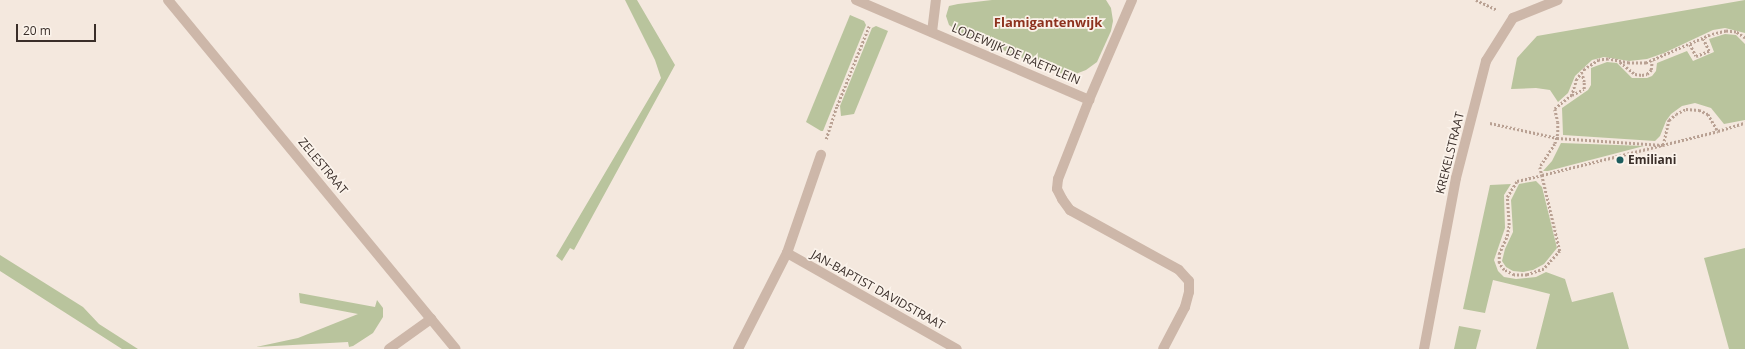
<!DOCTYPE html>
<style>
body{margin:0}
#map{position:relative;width:1745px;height:349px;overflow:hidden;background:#f4e8de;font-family:"Open Sans",sans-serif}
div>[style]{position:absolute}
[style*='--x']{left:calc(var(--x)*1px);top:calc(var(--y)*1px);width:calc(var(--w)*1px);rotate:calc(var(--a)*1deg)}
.green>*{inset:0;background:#b9c49d}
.path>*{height:2.5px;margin-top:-1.25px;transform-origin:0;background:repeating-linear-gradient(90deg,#b9a193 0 2px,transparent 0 4px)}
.minor>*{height:10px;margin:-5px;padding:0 5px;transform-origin:5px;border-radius:5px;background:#cdb7a9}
.tertiary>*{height:10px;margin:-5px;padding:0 5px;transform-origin:5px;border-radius:5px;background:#cdb7a9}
.dots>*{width:11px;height:11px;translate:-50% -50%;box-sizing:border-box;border:2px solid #fbf3eb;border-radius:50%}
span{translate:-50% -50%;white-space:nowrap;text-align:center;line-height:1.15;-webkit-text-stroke:3.5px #fbf3eb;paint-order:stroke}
.street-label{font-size:12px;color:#3a2e29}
.poi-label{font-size:12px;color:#3a2e29;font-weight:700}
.left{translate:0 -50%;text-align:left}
.neighbourhood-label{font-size:13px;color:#8d321e;font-weight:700}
.scale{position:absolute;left:16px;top:24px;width:80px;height:18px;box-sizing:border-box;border:2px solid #3a2e29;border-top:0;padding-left:5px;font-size:12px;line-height:14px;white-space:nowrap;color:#3a2e29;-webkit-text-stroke:3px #fbf3eb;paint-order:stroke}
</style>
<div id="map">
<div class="green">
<i style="clip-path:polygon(625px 0,637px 0,675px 65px,574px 250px,570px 248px,562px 261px,556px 256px,661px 78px,655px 60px)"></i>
<i style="clip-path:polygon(992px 0,1106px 0,1111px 8px,1113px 21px,1111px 31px,1097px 62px,1086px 70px,1073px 75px,1059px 73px,959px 32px,949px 25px,946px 16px,949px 6px,958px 4px)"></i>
<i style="clip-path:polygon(1745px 0,1745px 33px,1725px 28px,1713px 30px,1664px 53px,1647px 59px,1629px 61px,1604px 57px,1592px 60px,1575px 76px,1568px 93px,1558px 102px,1550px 90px,1536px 88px,1511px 89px,1517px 58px,1537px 36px)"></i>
<i style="clip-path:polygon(850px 15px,864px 21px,866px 25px,823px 131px,821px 131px,806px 122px)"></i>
<i style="clip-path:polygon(876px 26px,888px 31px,854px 114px,841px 116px,840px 106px,872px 28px)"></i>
<i style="clip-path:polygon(1725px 34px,1736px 35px,1745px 44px,1745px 120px,1724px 124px,1711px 108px,1695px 103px,1682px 106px,1671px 114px,1666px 121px,1660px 136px,1655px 141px,1563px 135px,1562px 108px,1588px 90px,1591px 85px,1591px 68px,1607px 62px,1617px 63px,1632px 78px,1647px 78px,1652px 76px,1656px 71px,1657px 63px,1687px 51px,1693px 61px,1714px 52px,1709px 39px)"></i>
<i style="clip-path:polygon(1561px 143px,1644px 146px,1548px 171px,1543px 171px,1552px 161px)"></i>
<i style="clip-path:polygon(1536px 181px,1542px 187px,1557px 248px,1544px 264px,1533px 270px,1523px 272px,1513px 271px,1506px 267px,1502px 261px,1505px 249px,1513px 232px,1511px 200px,1519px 184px)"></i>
<i style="clip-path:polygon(1511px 184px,1504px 195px,1505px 228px,1494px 260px,1498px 271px,1504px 277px,1516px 279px,1536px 277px,1546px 272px,1565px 279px,1572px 302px,1613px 292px,1629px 349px,1536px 349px,1550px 294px,1493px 280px,1485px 313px,1463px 309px,1490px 185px)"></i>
<i style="clip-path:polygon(1745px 248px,1745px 349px,1729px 349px,1704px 258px)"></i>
<i style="clip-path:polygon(0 255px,83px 307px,99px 324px,138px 349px,122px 349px,0 271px)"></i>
<i style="clip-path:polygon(299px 293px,375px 307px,377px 300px,383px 308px,383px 317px,373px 333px,353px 346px,349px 347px,348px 342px,256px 347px,298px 338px,358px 314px,300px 303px)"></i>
<i style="clip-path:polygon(1459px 326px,1481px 330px,1476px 349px,1454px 349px)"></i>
</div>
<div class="path">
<i style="--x:1476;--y:0;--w:23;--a:25"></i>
<i style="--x:1745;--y:38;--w:11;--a:-146"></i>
<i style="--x:1736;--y:32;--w:10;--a:-174"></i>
<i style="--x:1726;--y:31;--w:16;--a:166"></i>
<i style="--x:1710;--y:35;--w:70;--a:156.4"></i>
<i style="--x:1646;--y:63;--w:17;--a:180"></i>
<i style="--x:1629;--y:63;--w:21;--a:-169"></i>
<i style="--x:1608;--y:59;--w:9;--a:174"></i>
<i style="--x:1599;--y:60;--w:17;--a:147"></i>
<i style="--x:1585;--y:69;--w:13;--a:129"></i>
<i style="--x:1577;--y:79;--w:17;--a:107"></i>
<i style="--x:1572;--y:95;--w:22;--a:141"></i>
<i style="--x:1555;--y:109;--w:13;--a:77"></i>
<i style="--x:1558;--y:122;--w:12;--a:90"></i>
<i style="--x:1558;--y:134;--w:10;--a:107"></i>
<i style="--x:1555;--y:144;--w:27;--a:123"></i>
<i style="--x:1540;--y:167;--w:8;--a:76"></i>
<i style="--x:1542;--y:175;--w:78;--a:76.7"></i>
<i style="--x:1560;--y:251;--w:24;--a:132"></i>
<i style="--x:1544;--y:269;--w:18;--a:161"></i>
<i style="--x:1527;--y:275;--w:13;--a:180"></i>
<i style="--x:1514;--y:275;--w:11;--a:-153"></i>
<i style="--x:1504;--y:270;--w:9;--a:-126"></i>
<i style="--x:1499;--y:263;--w:9;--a:-90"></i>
<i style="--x:1499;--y:254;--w:20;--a:-66"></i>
<i style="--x:1507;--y:236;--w:11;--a:-80"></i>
<i style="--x:1509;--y:225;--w:28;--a:-94"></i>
<i style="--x:1507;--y:197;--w:19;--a:-58"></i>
<i style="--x:1517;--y:181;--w:26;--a:-13"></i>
<i style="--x:1542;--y:175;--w:181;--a:-14"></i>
<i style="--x:1718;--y:131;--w:28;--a:-17"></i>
<i style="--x:1690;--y:44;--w:13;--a:63"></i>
<i style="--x:1696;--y:56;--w:14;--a:-21"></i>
<i style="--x:1709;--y:51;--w:13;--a:-117"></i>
<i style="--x:1620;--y:62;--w:19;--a:39"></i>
<i style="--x:1635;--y:74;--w:7;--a:8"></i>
<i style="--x:1642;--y:75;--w:5;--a:-11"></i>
<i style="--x:1647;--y:74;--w:6;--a:-45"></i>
<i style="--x:1651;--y:70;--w:9;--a:-84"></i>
<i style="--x:1572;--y:95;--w:13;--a:-27"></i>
<i style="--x:1584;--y:89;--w:7;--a:-90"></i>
<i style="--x:1584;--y:82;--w:8;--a:-104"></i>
<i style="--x:1490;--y:123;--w:69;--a:12.6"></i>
<i style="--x:1557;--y:138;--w:106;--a:3.8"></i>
<i style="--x:1663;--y:145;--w:26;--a:-77"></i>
<i style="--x:1669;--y:120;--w:9;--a:-41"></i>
<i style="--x:1676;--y:114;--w:11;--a:-27"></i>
<i style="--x:1686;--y:109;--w:13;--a:4"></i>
<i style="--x:1699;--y:110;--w:10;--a:24"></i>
<i style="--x:1708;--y:114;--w:20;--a:60"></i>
<i style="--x:826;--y:139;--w:35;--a:-72"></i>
<i style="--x:837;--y:106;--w:86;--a:-68.2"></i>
</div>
<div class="minor">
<i style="--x:856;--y:0;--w:254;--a:23.2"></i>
<i style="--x:1132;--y:0;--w:109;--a:113.3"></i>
<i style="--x:1089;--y:100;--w:85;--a:111.4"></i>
<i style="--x:1058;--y:179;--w:10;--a:96"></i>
<i style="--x:1057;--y:189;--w:11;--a:63"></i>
<i style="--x:1062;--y:199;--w:14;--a:54"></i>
<i style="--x:1070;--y:210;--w:124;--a:28.8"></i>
<i style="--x:1179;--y:270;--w:15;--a:48"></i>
<i style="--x:1189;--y:281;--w:11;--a:90"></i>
<i style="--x:1189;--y:292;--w:16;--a:105"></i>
<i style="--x:1185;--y:307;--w:47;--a:117.6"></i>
<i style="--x:932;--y:32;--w:32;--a:-83"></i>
<i style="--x:787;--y:253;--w:195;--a:29.5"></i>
<i style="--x:389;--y:349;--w:52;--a:-35.5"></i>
<i style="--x:738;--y:349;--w:108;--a:-63"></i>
<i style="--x:787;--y:253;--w:104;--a:-70.9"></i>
<i style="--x:1424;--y:349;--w:174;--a:-79.4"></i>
<i style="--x:1456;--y:178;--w:121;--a:-75.6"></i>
<i style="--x:1486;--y:61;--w:51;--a:-57.9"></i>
<i style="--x:1513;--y:18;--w:48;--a:-21.8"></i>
</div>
<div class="tertiary">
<i style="--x:168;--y:0;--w:452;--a:50.5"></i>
</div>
<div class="dots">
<i style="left:1620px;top:160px;background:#1c5d5e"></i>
</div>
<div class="street-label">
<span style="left:1016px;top:54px;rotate:23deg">LODEWIJK DE RAETPLEIN</span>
<span style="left:1450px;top:153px;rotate:-76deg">KREKELSTRAAT</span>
<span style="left:323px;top:166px;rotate:50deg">ZELESTRAAT</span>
<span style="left:878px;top:290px;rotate:29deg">JAN-BAPTIST DAVIDSTRAAT</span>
</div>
<div class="poi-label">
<span class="left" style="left:1628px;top:160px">Emiliani</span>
</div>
<div class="neighbourhood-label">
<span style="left:1048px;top:22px">Flamigantenwijk</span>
</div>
<div class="scale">20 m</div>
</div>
